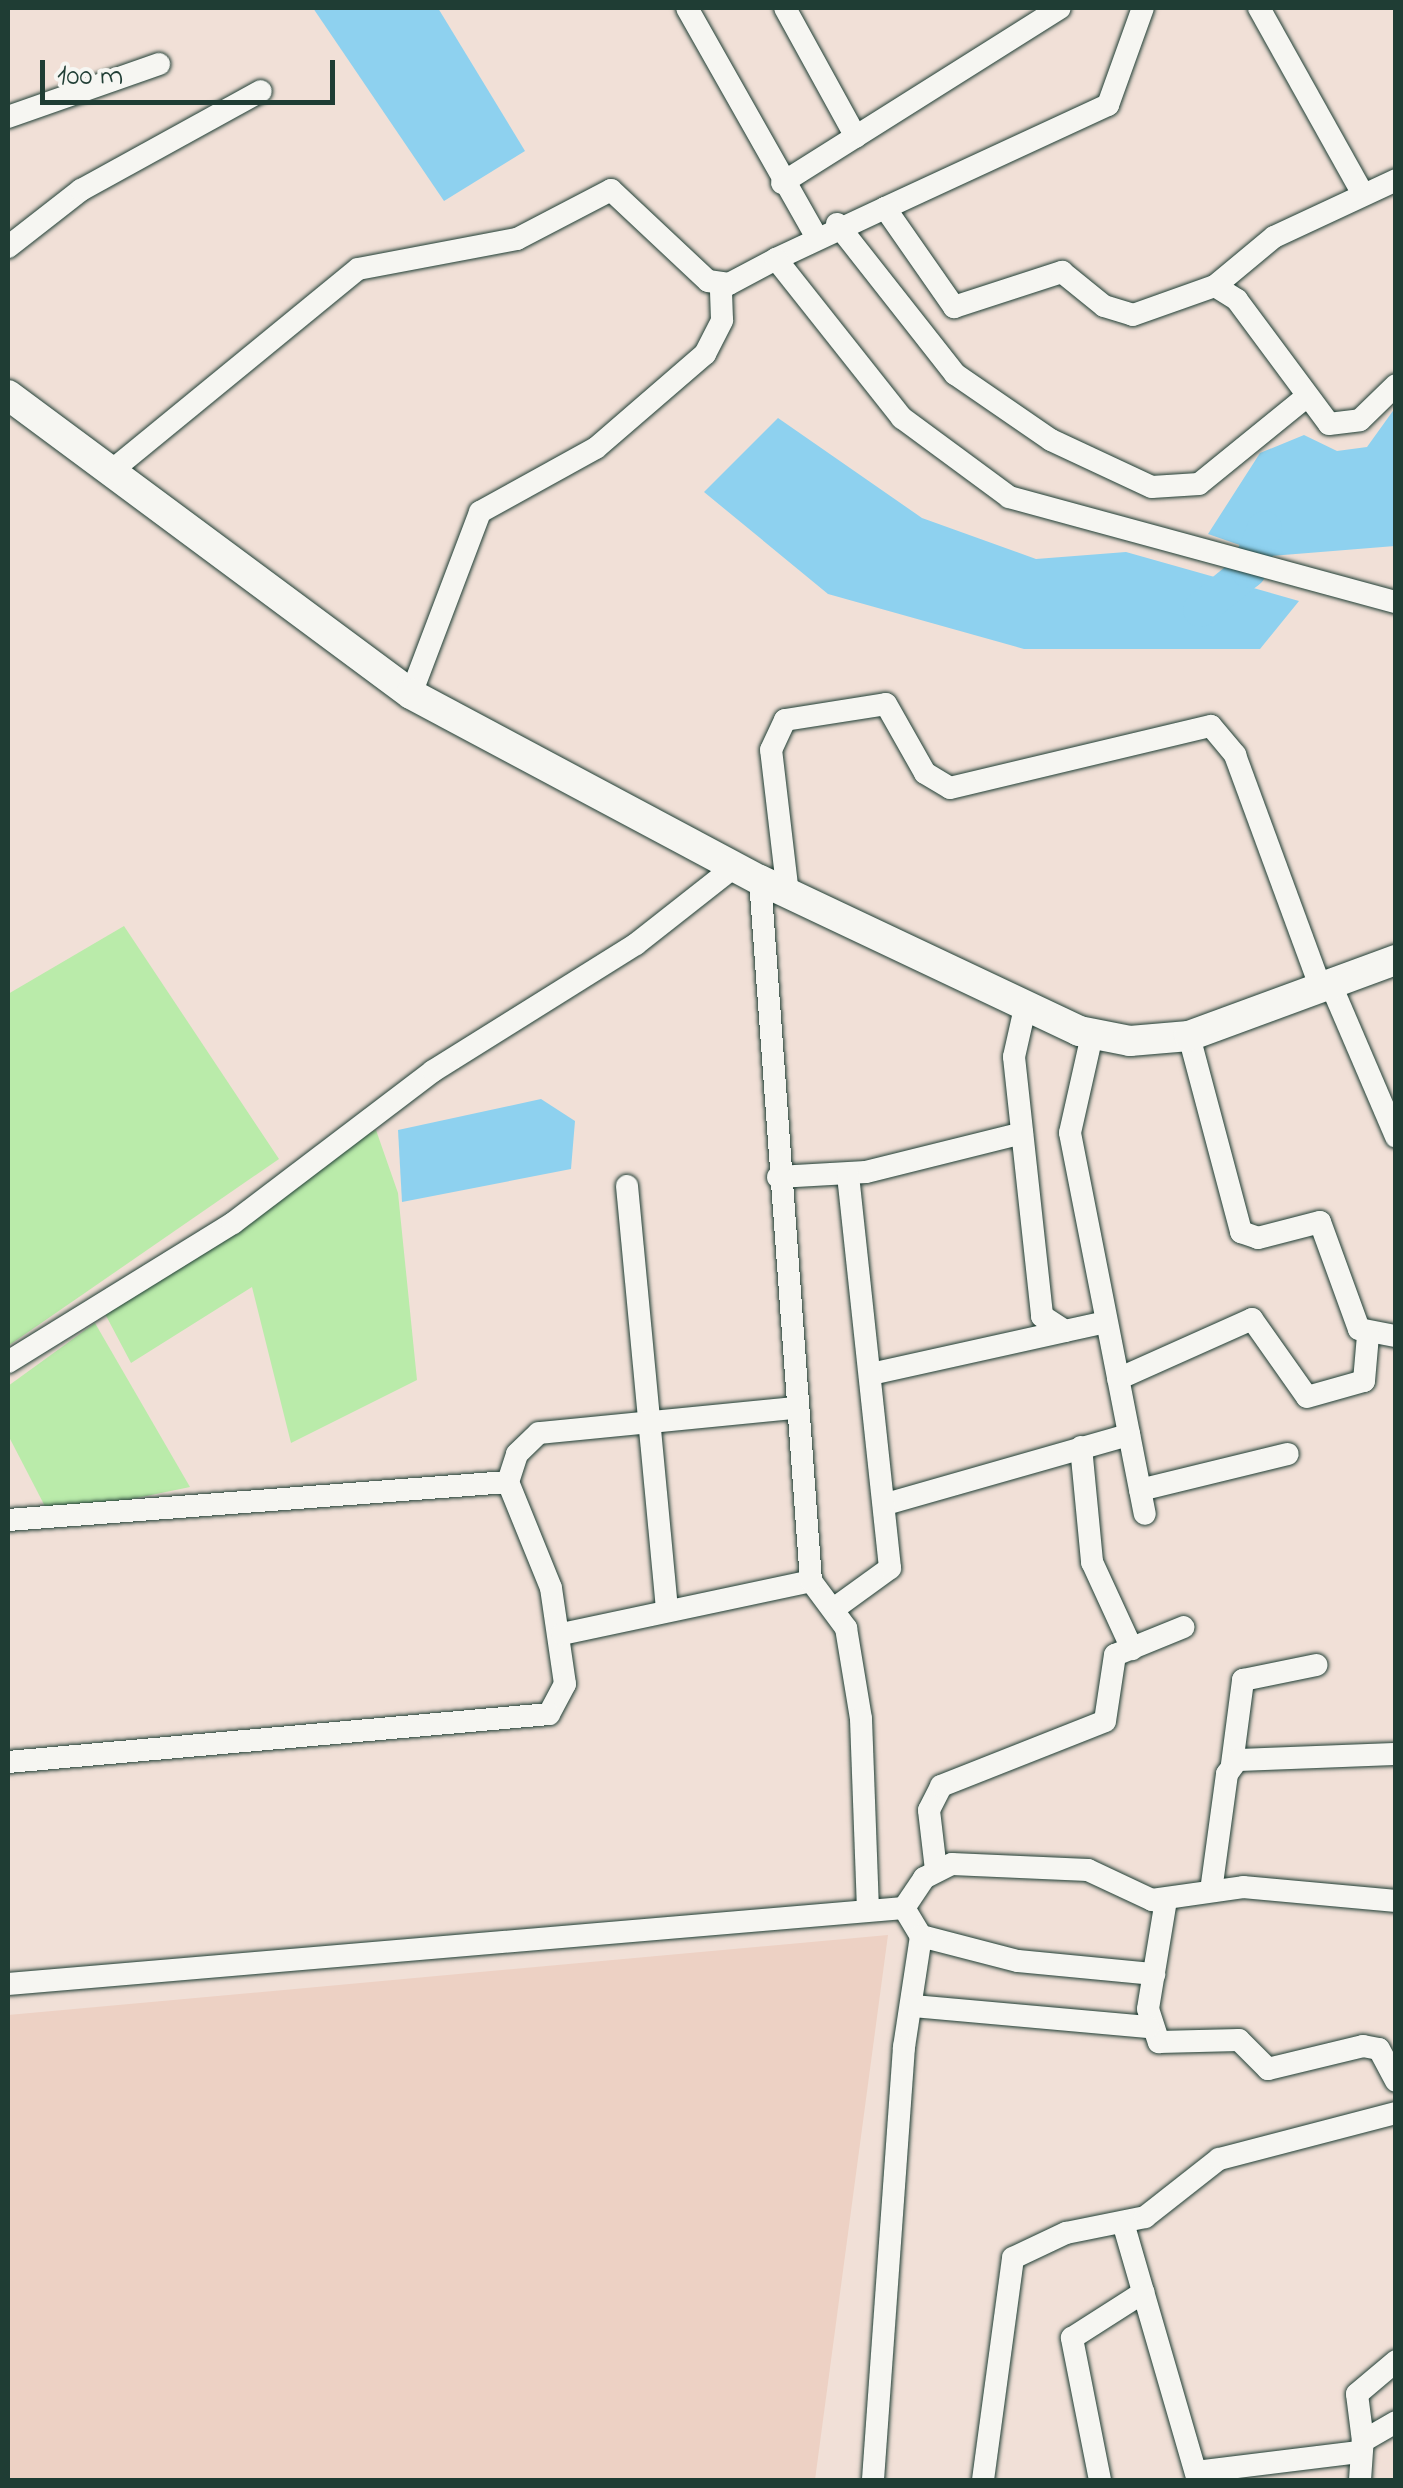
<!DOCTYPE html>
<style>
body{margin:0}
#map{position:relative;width:1403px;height:2488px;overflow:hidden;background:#f1e0d7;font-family:"Indie Flower",sans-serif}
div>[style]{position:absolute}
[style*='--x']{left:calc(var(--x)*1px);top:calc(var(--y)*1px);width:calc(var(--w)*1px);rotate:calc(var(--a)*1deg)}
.built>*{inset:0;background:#edd1c4}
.green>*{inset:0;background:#baebaa}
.water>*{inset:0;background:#8ed1ef}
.river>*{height:35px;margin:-17.5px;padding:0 17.5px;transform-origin:17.5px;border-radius:17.5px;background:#8ed1ef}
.roads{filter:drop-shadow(0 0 2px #1f3d34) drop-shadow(0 0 2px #1f3d34)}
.minor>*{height:22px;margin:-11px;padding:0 11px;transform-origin:11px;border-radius:11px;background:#f6f6f2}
.major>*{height:30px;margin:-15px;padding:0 15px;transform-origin:15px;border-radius:15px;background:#f6f6f2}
span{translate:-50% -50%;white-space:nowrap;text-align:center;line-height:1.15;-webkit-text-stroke:9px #f6f6f2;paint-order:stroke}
.frame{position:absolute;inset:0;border:10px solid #1f3d34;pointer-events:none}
.scale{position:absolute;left:40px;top:60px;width:295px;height:45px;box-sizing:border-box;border:5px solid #1f3d34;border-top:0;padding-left:12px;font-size:30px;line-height:35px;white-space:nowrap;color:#1f3d34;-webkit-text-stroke:8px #f6f6f2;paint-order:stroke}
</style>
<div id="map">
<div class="built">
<i style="clip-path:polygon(888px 1935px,815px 2480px,8px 2480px,8px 2015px)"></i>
</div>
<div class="green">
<i style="clip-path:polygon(124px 926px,279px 1159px,8px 1346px,8px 994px)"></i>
<i style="clip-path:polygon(376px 1130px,398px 1193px,417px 1380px,291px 1443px,252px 1287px,131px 1363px,103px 1310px,327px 1151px)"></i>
<i style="clip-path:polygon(95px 1323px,190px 1487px,50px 1516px,8px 1435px,8px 1386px)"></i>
</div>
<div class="water">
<i style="clip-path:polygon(313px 8px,438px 8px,525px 151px,444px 201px)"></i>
<i style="clip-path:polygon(1395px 408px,1395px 546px,1271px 556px,1208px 534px,1260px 453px,1304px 435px,1337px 451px,1367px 447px)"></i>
<i style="clip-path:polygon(778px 418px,922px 518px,1036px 559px,1126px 552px,1299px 601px,1260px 649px,1024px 649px,828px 594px,704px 492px)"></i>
<i style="clip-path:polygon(541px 1099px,575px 1121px,571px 1169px,402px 1202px,398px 1130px)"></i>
</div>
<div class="river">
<i style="--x:1200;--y:609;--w:62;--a:-39.1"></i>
<i style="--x:1248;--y:570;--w:45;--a:-69.1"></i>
</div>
<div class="roads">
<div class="minor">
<i style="--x:687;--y:8;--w:260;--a:60.5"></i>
<i style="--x:785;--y:8;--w:147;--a:61.2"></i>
<i style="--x:1259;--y:8;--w:213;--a:60.8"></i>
<i style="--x:8;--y:117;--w:160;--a:-19.3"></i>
<i style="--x:782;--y:183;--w:328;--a:-32.2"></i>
<i style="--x:885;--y:208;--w:246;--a:-24.8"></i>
<i style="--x:1108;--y:105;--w:103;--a:-70.2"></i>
<i style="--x:837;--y:224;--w:191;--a:51.8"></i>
<i style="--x:955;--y:374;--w:116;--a:34.5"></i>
<i style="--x:1051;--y:440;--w:111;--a:25"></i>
<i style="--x:1152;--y:487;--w:47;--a:-3.7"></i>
<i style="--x:1199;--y:484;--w:138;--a:-39.1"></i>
<i style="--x:8;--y:247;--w:93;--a:-38"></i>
<i style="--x:81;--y:190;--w:205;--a:-28.8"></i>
<i style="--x:776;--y:259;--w:120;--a:-25.1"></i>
<i style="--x:885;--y:208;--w:121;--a:55.1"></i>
<i style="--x:954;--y:307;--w:114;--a:-18"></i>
<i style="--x:1062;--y:272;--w:54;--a:39"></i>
<i style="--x:1104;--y:306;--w:30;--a:17"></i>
<i style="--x:1133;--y:315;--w:87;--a:-19.5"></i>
<i style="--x:1215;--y:286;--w:26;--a:32"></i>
<i style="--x:1237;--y:300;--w:154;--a:53.4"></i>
<i style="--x:1329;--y:424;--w:31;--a:-7"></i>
<i style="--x:1360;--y:420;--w:50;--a:-44.2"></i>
<i style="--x:1215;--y:286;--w:77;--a:-39.7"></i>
<i style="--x:1274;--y:237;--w:135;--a:-25"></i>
<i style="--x:110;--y:472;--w:320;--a:-39.3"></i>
<i style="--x:358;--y:269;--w:162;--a:-10.7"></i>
<i style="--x:517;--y:239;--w:106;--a:-27.5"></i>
<i style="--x:611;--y:190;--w:133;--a:43.2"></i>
<i style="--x:708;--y:281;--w:21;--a:8"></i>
<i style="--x:729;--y:284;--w:53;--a:-28"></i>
<i style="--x:776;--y:259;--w:203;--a:51.6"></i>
<i style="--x:902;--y:418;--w:133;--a:36.4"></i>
<i style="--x:1009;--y:497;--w:401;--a:15.2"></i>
<i style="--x:411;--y:694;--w:195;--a:-69.2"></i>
<i style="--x:480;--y:512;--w:132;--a:-28.9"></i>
<i style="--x:596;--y:448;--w:144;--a:-40.8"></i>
<i style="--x:705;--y:354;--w:38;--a:-63"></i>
<i style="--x:722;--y:320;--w:35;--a:-92"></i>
<i style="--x:788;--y:894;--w:145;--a:-96.7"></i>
<i style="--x:771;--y:750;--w:33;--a:-65"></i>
<i style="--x:785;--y:720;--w:102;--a:-9"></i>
<i style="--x:886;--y:704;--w:79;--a:60.5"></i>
<i style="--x:925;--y:773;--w:29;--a:31"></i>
<i style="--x:950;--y:788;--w:268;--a:-13.4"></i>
<i style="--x:1211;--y:726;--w:38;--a:50"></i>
<i style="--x:1235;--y:755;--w:249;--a:69.8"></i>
<i style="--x:1331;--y:985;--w:165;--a:66.8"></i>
<i style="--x:1025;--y:1008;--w:50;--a:102.7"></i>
<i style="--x:1014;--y:1057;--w:261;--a:83.8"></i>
<i style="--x:1042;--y:1316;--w:27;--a:33"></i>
<i style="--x:1065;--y:1331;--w:42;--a:-12.4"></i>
<i style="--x:1092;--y:1035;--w:100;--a:102.7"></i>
<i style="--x:1070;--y:1133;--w:388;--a:78.9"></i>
<i style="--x:1189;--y:1036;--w:203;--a:75.1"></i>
<i style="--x:1241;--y:1232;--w:18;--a:19"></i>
<i style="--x:1258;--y:1238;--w:64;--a:-14.5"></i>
<i style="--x:1320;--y:1222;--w:114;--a:70"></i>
<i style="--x:1359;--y:1329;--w:38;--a:11"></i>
<i style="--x:778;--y:1177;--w:88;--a:-3.3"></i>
<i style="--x:866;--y:1172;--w:161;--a:-14"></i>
<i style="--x:627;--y:1186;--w:426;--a:84.6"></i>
<i style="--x:8;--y:1362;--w:264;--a:-31.7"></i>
<i style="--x:233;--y:1223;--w:251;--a:-37.2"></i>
<i style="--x:433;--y:1071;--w:239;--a:-32"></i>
<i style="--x:636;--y:944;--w:126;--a:-38.2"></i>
<i style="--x:871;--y:1374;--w:199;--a:-12.5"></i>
<i style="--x:1118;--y:1379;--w:147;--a:-24.1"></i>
<i style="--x:1252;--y:1319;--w:95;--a:54.8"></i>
<i style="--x:1307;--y:1397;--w:59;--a:-15.7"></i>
<i style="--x:1364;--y:1381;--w:46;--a:-85"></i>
<i style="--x:1081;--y:1447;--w:116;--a:84.5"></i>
<i style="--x:1092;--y:1562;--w:96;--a:65.3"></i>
<i style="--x:508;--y:1482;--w:29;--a:-72"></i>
<i style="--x:517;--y:1454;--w:30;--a:-44"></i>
<i style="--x:539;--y:1433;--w:254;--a:-5.6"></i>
<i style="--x:1140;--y:1490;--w:152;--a:-13.7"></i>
<i style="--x:886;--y:1504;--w:253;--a:-15.9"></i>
<i style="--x:8;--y:1520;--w:501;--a:-4.35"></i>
<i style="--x:508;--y:1482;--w:114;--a:67.9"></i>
<i style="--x:551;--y:1588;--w:97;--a:81.7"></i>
<i style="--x:565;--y:1684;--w:34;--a:118"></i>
<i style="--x:549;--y:1714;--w:543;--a:174.93"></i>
<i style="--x:811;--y:1581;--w:59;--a:53.3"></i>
<i style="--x:846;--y:1628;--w:92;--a:80.6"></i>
<i style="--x:861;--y:1719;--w:190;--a:87.9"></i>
<i style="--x:835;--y:1608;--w:68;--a:-36"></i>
<i style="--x:890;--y:1568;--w:395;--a:-96.1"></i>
<i style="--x:562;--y:1634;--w:255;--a:-12"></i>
<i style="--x:811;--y:1581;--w:703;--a:-94.16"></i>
<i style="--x:1232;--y:1764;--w:85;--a:-82.5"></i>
<i style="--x:1243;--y:1680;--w:75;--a:-11.6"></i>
<i style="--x:936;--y:1870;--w:60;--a:-96.7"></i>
<i style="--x:929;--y:1810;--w:27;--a:-63"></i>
<i style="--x:941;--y:1786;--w:176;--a:-21.6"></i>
<i style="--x:1105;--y:1721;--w:67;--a:-81.4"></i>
<i style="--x:1115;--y:1655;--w:74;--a:-22.1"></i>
<i style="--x:1211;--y:1891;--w:118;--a:-82.2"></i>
<i style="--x:1227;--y:1774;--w:17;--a:-54"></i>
<i style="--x:1237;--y:1760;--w:159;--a:-2.2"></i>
<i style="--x:1166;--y:1900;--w:110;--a:99.4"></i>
<i style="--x:1148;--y:2009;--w:35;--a:72"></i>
<i style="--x:1159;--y:2042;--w:80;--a:-1.4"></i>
<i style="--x:1239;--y:2040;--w:41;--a:45"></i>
<i style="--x:1268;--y:2069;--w:98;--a:-13.6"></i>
<i style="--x:1363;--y:2046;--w:16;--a:11"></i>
<i style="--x:1379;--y:2049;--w:36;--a:62"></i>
<i style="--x:904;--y:1908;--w:36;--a:-56"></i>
<i style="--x:924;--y:1878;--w:31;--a:-27"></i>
<i style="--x:952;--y:1864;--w:136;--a:2.5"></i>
<i style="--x:1088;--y:1870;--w:71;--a:25.1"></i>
<i style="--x:1152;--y:1900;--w:92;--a:-8.1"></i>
<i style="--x:1243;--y:1887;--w:154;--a:5.2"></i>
<i style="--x:921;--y:1936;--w:100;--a:14.5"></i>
<i style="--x:1018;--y:1961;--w:137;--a:5.5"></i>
<i style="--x:8;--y:1984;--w:899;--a:-4.85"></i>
<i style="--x:904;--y:1908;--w:33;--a:59"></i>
<i style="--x:921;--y:1936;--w:112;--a:98.7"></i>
<i style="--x:904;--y:2047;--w:434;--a:94.1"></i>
<i style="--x:913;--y:2006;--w:236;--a:5.1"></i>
<i style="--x:1124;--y:2226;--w:265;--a:73.8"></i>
<i style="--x:1363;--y:2441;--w:47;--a:-97.3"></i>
<i style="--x:1357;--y:2394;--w:51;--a:-40.2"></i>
<i style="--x:1196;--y:2472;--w:164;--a:-7"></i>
<i style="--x:983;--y:2480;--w:224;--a:-82.3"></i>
<i style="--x:1013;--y:2258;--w:59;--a:-25.3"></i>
<i style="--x:1066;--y:2233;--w:81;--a:-11.4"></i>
<i style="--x:1145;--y:2217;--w:94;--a:-38.1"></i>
<i style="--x:1219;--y:2159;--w:183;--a:-14.6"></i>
<i style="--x:1100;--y:2480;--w:145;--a:-101.2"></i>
<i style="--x:1072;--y:2338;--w:85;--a:-32.6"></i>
<i style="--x:1360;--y:2480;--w:39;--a:-86"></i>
<i style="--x:1363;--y:2441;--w:38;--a:-30"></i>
</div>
<div class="major">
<i style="--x:8;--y:395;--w:502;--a:36.57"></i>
<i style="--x:411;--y:694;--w:395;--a:28.1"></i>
<i style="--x:760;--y:880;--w:353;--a:25.3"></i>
<i style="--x:1079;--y:1031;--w:52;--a:11.1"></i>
<i style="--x:1130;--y:1041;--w:59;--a:-4.8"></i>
<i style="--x:1189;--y:1036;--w:221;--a:-20.2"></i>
</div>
</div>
<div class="frame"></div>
<div class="scale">100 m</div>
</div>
